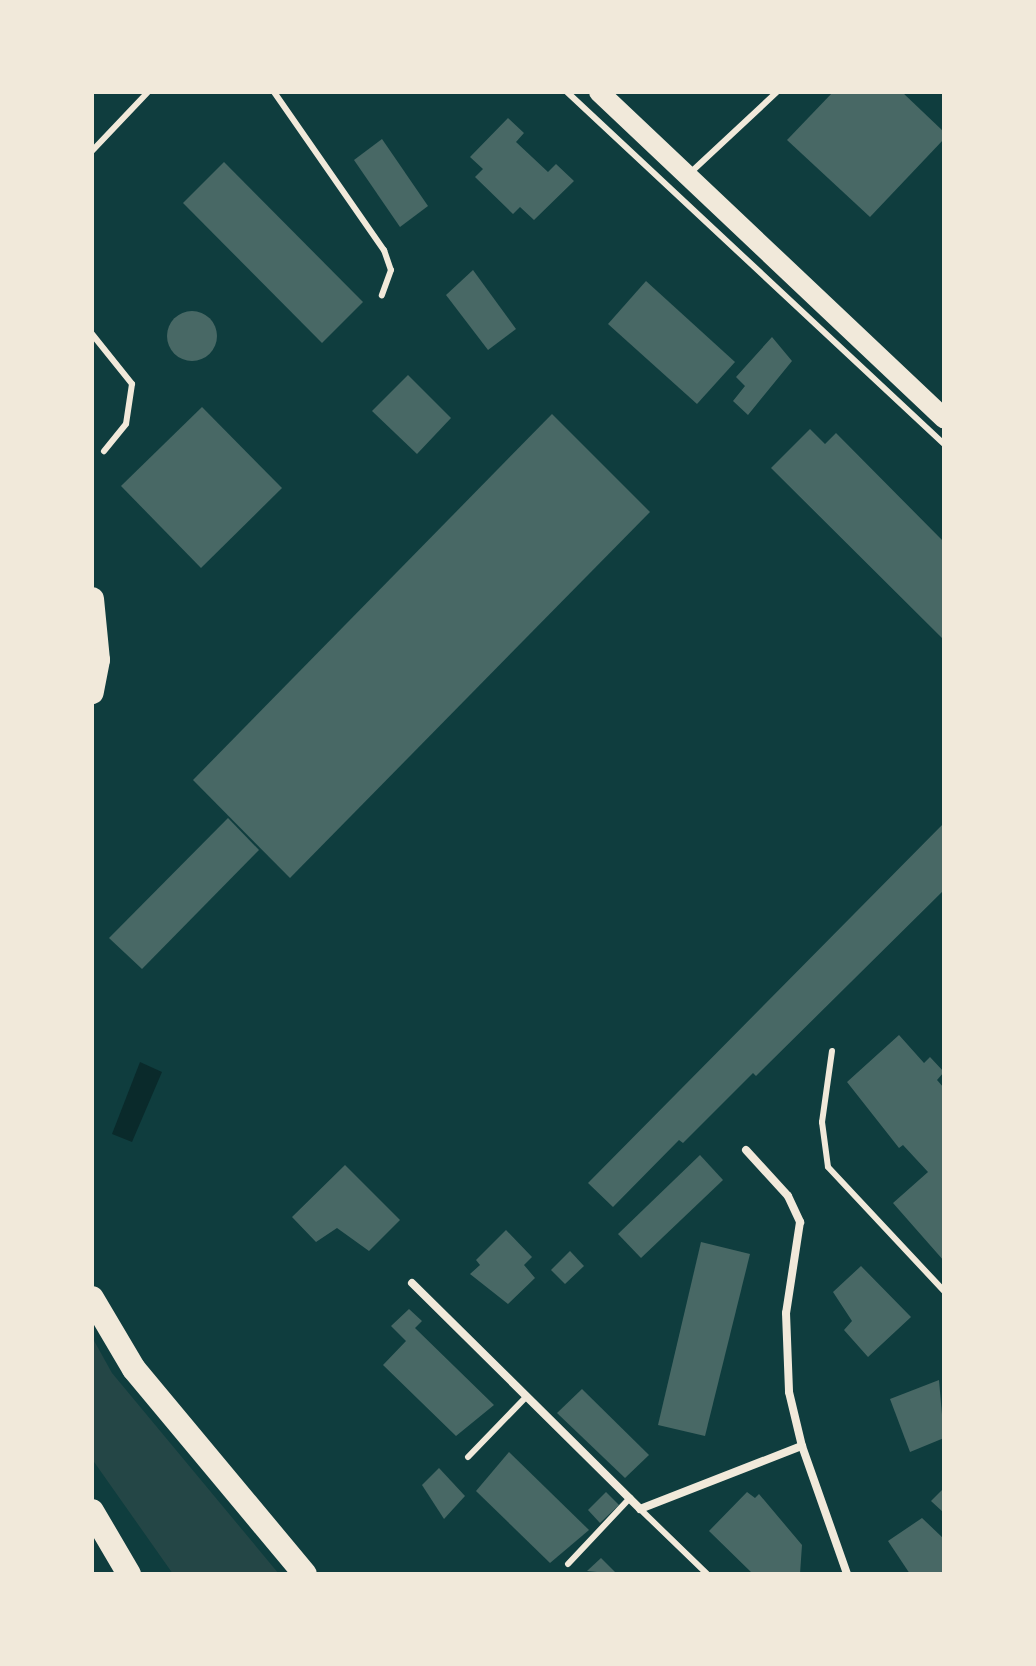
<!DOCTYPE html>
<style>
body{margin:0}
#map{position:relative;width:1036px;height:1666px;overflow:hidden;background:#0f3d3e;font-family:"Zilla Slab",serif}
div>[style]{position:absolute}
[style*='--x']{left:calc(var(--x)*1px);top:calc(var(--y)*1px);width:calc(var(--w)*1px);rotate:calc(var(--a)*1deg)}
.green>*{inset:0;background:#244646}
.water>*{inset:0;background:#0a2a2b}
.building>*{inset:0;background:#486865}
.round{border-radius:50%}
.service>*{height:6px;margin:-3px;padding:0 3px;transform-origin:3px;border-radius:3px;background:#f1e9da}
.minor>*{height:8px;margin:-4px;padding:0 4px;transform-origin:4px;border-radius:4px;background:#f1e9da}
.primary>*{height:20px;margin:-10px;padding:0 10px;transform-origin:10px;border-radius:10px;background:#f1e9da}
.motorway>*{height:24px;margin:-12px;padding:0 12px;transform-origin:12px;border-radius:12px;background:#f1e9da}
span{translate:-50% -50%;white-space:nowrap;text-align:center;line-height:1.15;-webkit-text-stroke:6px #f1e9da;paint-order:stroke}
.frame{position:absolute;inset:0;border:94px solid #f1e9da;pointer-events:none}
</style>
<div id="map">
<div class="green">
<i style="clip-path:polygon(92px 1337px,112px 1373px,279px 1574px,173px 1574px,92px 1459px)"></i>
</div>
<div class="water">
<i style="clip-path:polygon(140px 1062px,162px 1072px,132px 1142px,112px 1134px)"></i>
</div>
<div class="building">
<i style="clip-path:polygon(833px 92px,902px 92px,944px 132px,944px 139px,870px 217px,787px 140px)"></i>
<i style="clip-path:polygon(508px 118px,524px 133px,516px 142px,548px 172px,556px 164px,574px 181px,534px 220px,520px 207px,513px 214px,475px 177px,483px 169px,470px 157px)"></i>
<i style="clip-path:polygon(382px 139px,428px 206px,400px 227px,354px 160px)"></i>
<i style="clip-path:polygon(224px 162px,363px 302px,322px 343px,183px 203px)"></i>
<i style="clip-path:polygon(473px 270px,516px 329px,488px 350px,446px 295px)"></i>
<i style="clip-path:polygon(646px 281px,735px 362px,697px 404px,608px 324px)"></i>
<i class="round" style="left:167px;top:311px;width:50px;height:50px"></i>
<i style="clip-path:polygon(772px 337px,792px 361px,748px 415px,733px 401px,745px 386px,736px 377px)"></i>
<i style="clip-path:polygon(408px 375px,451px 418px,417px 454px,372px 411px)"></i>
<i style="clip-path:polygon(202px 407px,282px 488px,201px 568px,121px 486px)"></i>
<i style="clip-path:polygon(552px 414px,650px 512px,290px 878px,193px 780px)"></i>
<i style="clip-path:polygon(810px 429px,825px 444px,836px 433px,944px 542px,944px 640px,771px 468px)"></i>
<i style="clip-path:polygon(228px 818px,259px 850px,142px 969px,109px 938px)"></i>
<i style="clip-path:polygon(944px 823px,944px 890px,756px 1076px,753px 1073px,683px 1143px,679px 1140px,613px 1207px,588px 1183px)"></i>
<i style="clip-path:polygon(899px 1035px,924px 1063px,930px 1057px,944px 1072px,937px 1080px,944px 1088px,944px 1261px,893px 1203px,928px 1172px,903px 1145px,899px 1148px,847px 1082px)"></i>
<i style="clip-path:polygon(700px 1155px,723px 1180px,641px 1258px,618px 1234px)"></i>
<i style="clip-path:polygon(345px 1165px,400px 1220px,369px 1251px,337px 1228px,316px 1242px,292px 1217px)"></i>
<i style="clip-path:polygon(506px 1230px,532px 1257px,524px 1265px,535px 1278px,508px 1304px,470px 1274px,480px 1265px,476px 1260px)"></i>
<i style="clip-path:polygon(701px 1242px,750px 1254px,705px 1436px,658px 1425px)"></i>
<i style="clip-path:polygon(570px 1251px,584px 1266px,565px 1284px,551px 1270px)"></i>
<i style="clip-path:polygon(861px 1266px,911px 1317px,868px 1357px,844px 1330px,852px 1321px,833px 1292px)"></i>
<i style="clip-path:polygon(409px 1309px,422px 1321px,415px 1328px,494px 1405px,456px 1436px,383px 1365px,406px 1341px,391px 1326px)"></i>
<i style="clip-path:polygon(939px 1380px,944px 1438px,910px 1452px,890px 1399px)"></i>
<i style="clip-path:polygon(582px 1389px,649px 1455px,625px 1478px,557px 1413px)"></i>
<i style="clip-path:polygon(509px 1452px,589px 1530px,550px 1563px,476px 1491px)"></i>
<i style="clip-path:polygon(439px 1468px,465px 1496px,444px 1519px,422px 1485px)"></i>
<i style="clip-path:polygon(944px 1488px,944px 1513px,931px 1501px)"></i>
<i style="clip-path:polygon(606px 1492px,619px 1505px,600px 1523px,588px 1510px)"></i>
<i style="clip-path:polygon(747px 1492px,755px 1498px,759px 1494px,802px 1545px,800px 1574px,753px 1574px,709px 1531px)"></i>
<i style="clip-path:polygon(922px 1518px,944px 1539px,944px 1574px,910px 1574px,888px 1541px)"></i>
<i style="clip-path:polygon(601px 1558px,617px 1574px,587px 1571px)"></i>
</div>
<div class="service">
<i style="--x:274;--y:92;--w:193;--a:55.2"></i>
<i style="--x:384;--y:250;--w:21;--a:71"></i>
<i style="--x:391;--y:270;--w:27;--a:110"></i>
<i style="--x:567;--y:92;--w:516;--a:43.04"></i>
<i style="--x:92;--y:151;--w:81;--a:-46.5"></i>
<i style="--x:689;--y:174;--w:120;--a:-43"></i>
<i style="--x:92;--y:334;--w:64;--a:51.3"></i>
<i style="--x:132;--y:384;--w:40;--a:98.5"></i>
<i style="--x:126;--y:424;--w:35;--a:129"></i>
<i style="--x:832;--y:1051;--w:72;--a:98"></i>
<i style="--x:822;--y:1122;--w:45;--a:82.4"></i>
<i style="--x:828;--y:1167;--w:170;--a:46.9"></i>
<i style="--x:468;--y:1457;--w:83;--a:-46"></i>
<i style="--x:640;--y:1509;--w:93;--a:44.1"></i>
<i style="--x:568;--y:1564;--w:91;--a:-46.8"></i>
</div>
<div class="minor">
<i style="--x:746;--y:1150;--w:62;--a:47.6"></i>
<i style="--x:788;--y:1196;--w:29;--a:65"></i>
<i style="--x:800;--y:1222;--w:92;--a:98.7"></i>
<i style="--x:786;--y:1313;--w:79;--a:87.8"></i>
<i style="--x:789;--y:1392;--w:56;--a:76.5"></i>
<i style="--x:802;--y:1446;--w:136;--a:70.6"></i>
<i style="--x:412;--y:1283;--w:321;--a:44.7"></i>
<i style="--x:640;--y:1509;--w:174;--a:-21.3"></i>
</div>
<div class="primary">
<i style="--x:599;--y:92;--w:475;--a:43.4"></i>
</div>
<div class="motorway">
<i style="--x:92;--y:599;--w:61;--a:84.4"></i>
<i style="--x:98;--y:660;--w:33;--a:101"></i>
<i style="--x:92;--y:1298;--w:82;--a:59.4"></i>
<i style="--x:134;--y:1369;--w:267;--a:50.2"></i>
<i style="--x:92;--y:1511;--w:73;--a:59.6"></i>
</div>
<div class="frame"></div>
</div>
